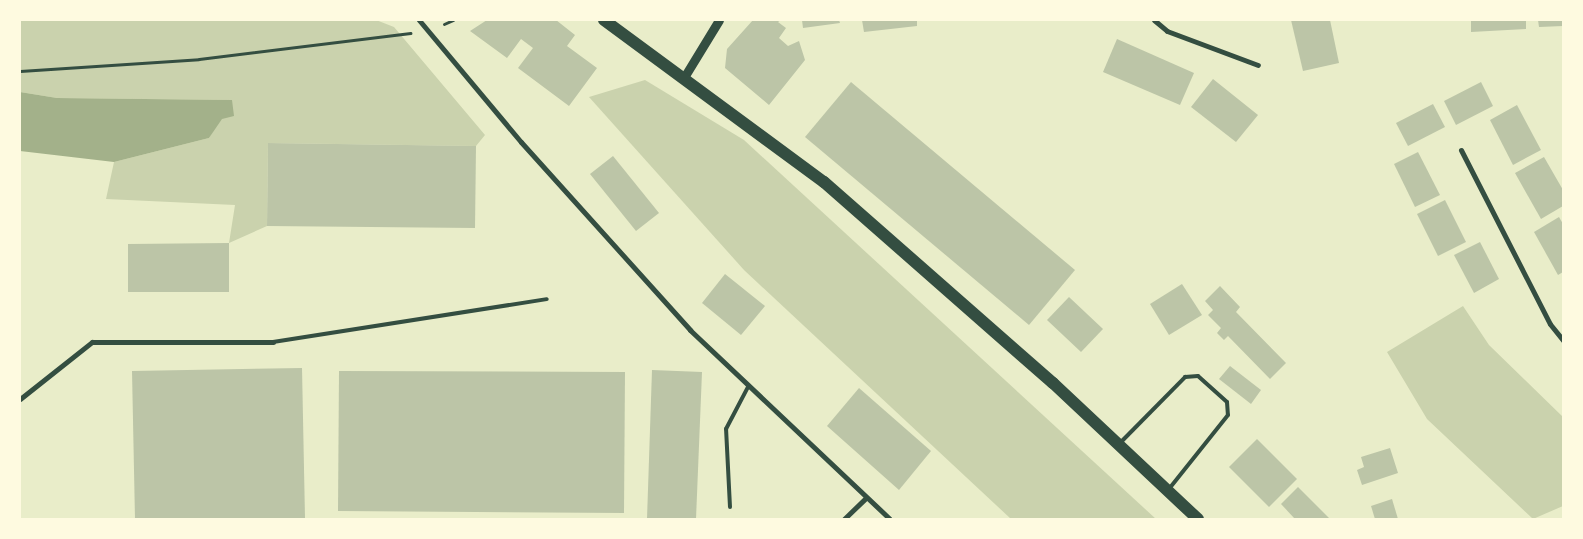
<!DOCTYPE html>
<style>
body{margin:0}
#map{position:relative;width:1583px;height:539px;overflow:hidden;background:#e9edc9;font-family:"Titillium Web",sans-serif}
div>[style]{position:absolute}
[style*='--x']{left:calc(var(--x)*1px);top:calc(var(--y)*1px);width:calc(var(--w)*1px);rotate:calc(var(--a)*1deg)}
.green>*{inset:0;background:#cad2ad}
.water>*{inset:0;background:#a3b18a}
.building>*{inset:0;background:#bcc5a7}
.path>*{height:3px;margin:-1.5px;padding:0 1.5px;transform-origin:1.5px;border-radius:1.5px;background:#344e41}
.service>*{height:4px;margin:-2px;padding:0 2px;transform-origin:2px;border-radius:2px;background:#344e41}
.minor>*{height:5px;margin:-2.5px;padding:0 2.5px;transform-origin:2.5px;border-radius:2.5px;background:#344e41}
.tertiary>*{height:9px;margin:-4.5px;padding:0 4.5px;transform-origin:4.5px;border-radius:4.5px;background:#344e41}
.primary>*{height:12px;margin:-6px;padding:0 6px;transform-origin:6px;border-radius:6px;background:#344e41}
span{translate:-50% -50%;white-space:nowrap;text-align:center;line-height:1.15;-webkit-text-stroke:4.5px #fefae0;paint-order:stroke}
.frame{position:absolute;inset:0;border:21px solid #fefae0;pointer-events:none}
</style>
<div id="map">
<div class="green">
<i style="clip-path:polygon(20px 20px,376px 20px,394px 27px,485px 135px,476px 146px,268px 143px,267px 226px,229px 243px,235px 205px,106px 199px,114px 162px,209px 138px,231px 100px,57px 98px,20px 92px)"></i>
<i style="clip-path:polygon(645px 80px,744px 140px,1156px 519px,1011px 519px,744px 270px,589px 97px)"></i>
<i style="clip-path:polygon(1463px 306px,1489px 345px,1563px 417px,1563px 506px,1533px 519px,1427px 419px,1387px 352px)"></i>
</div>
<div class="water">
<i style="clip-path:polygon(20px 92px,57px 98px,232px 100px,234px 116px,222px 119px,209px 138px,114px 162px,20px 151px)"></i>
</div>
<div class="building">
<i style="clip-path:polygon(487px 20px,556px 20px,575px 35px,567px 46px,597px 68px,569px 106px,518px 68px,533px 48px,521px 39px,507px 58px,470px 31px)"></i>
<i style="clip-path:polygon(753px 20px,781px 20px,778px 22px,786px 28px,779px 38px,788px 46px,799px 41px,805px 60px,769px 105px,725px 68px,727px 49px)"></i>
<i style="clip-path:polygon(802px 20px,839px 20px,840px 23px,803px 28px)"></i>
<i style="clip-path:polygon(862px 20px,917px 20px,917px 26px,864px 32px)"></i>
<i style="clip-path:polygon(1291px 20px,1330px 20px,1339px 63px,1303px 71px)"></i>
<i style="clip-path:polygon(1471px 20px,1526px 20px,1526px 29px,1471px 32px)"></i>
<i style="clip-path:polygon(1538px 20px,1563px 20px,1563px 26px,1539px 27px)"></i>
<i style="clip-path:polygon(1117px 39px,1194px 73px,1180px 105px,1103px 72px)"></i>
<i style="clip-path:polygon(1213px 79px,1258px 115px,1236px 142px,1191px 107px)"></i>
<i style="clip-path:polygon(851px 82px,1075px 270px,1029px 325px,805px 137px)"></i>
<i style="clip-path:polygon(1481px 82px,1493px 106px,1456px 125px,1444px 101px)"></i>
<i style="clip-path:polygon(1433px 104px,1445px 127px,1408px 146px,1396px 123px)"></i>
<i style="clip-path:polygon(1517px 105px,1541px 150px,1513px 165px,1490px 120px)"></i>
<i style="clip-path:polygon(268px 143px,476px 146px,475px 228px,267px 226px)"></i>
<i style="clip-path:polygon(1418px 152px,1440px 195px,1415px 207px,1394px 164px)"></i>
<i style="clip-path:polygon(613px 156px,659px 213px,636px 231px,590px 174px)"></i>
<i style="clip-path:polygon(1544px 157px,1563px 190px,1563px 206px,1541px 219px,1515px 173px)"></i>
<i style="clip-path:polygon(1445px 200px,1466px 242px,1438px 256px,1417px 214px)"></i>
<i style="clip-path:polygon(1559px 217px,1563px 224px,1563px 272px,1558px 275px,1534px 232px)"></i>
<i style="clip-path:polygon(1480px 242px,1499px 279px,1474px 293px,1454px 255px)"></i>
<i style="clip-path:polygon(229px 243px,229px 292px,128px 292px,128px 244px)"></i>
<i style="clip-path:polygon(725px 274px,765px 306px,741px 335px,702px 303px)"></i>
<i style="clip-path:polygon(1182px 284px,1202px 315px,1169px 335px,1150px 304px)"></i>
<i style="clip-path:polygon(1220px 286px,1240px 307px,1236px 312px,1286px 363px,1270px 379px,1228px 336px,1224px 340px,1217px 333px,1221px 328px,1208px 315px,1213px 310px,1205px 301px)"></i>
<i style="clip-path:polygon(1069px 297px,1103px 329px,1081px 352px,1047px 320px)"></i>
<i style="clip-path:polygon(1230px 366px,1261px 390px,1251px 404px,1219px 379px)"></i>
<i style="clip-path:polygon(302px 368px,305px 518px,135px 519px,132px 371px)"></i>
<i style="clip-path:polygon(652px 370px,702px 372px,696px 519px,647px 519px)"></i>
<i style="clip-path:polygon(339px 371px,625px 372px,624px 513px,338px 511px)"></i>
<i style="clip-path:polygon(859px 388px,931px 451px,899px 490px,827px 426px)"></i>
<i style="clip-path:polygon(1257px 439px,1297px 479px,1269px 507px,1229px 467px)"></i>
<i style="clip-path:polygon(1390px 448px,1398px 473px,1362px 485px,1357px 470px,1364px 467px,1361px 457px)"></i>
<i style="clip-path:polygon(1298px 487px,1330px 519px,1295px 519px,1281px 504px)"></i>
<i style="clip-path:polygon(1392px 499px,1398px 519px,1375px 519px,1371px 506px)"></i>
</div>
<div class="path">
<i style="--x:444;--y:24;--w:10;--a:-24"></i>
<i style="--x:20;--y:71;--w:179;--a:-3.8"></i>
<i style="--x:199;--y:59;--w:213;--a:-7"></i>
</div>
<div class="service">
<i style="--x:273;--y:342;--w:277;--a:-8.9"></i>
<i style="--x:1120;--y:443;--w:93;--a:-45.4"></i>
<i style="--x:1185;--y:377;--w:13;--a:-4"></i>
<i style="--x:1198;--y:376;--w:39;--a:42"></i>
<i style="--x:1227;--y:402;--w:13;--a:86"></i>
<i style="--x:1228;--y:415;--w:95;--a:128.6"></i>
<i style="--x:730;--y:507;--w:78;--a:-92.9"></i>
<i style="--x:726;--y:429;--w:47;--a:-62.4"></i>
</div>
<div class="minor">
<i style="--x:419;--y:20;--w:159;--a:50.1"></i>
<i style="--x:521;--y:142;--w:253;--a:48"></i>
<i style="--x:690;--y:330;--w:275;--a:43.4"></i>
<i style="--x:1154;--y:20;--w:17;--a:40"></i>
<i style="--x:1167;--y:31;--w:97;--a:20.5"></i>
<i style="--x:1461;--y:150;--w:195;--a:62.9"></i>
<i style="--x:1550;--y:324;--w:21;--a:51"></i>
<i style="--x:20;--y:399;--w:92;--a:-38.4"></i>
<i style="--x:92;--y:342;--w:181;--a:0"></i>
<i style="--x:844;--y:519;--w:29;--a:-44"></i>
</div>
<div class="tertiary">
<i style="--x:683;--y:79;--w:69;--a:-58.6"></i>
</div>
<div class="primary">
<i style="--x:604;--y:20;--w:273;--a:36.4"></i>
<i style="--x:824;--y:182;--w:305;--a:41.3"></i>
<i style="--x:1053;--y:383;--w:199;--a:43.2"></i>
</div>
<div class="frame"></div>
</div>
